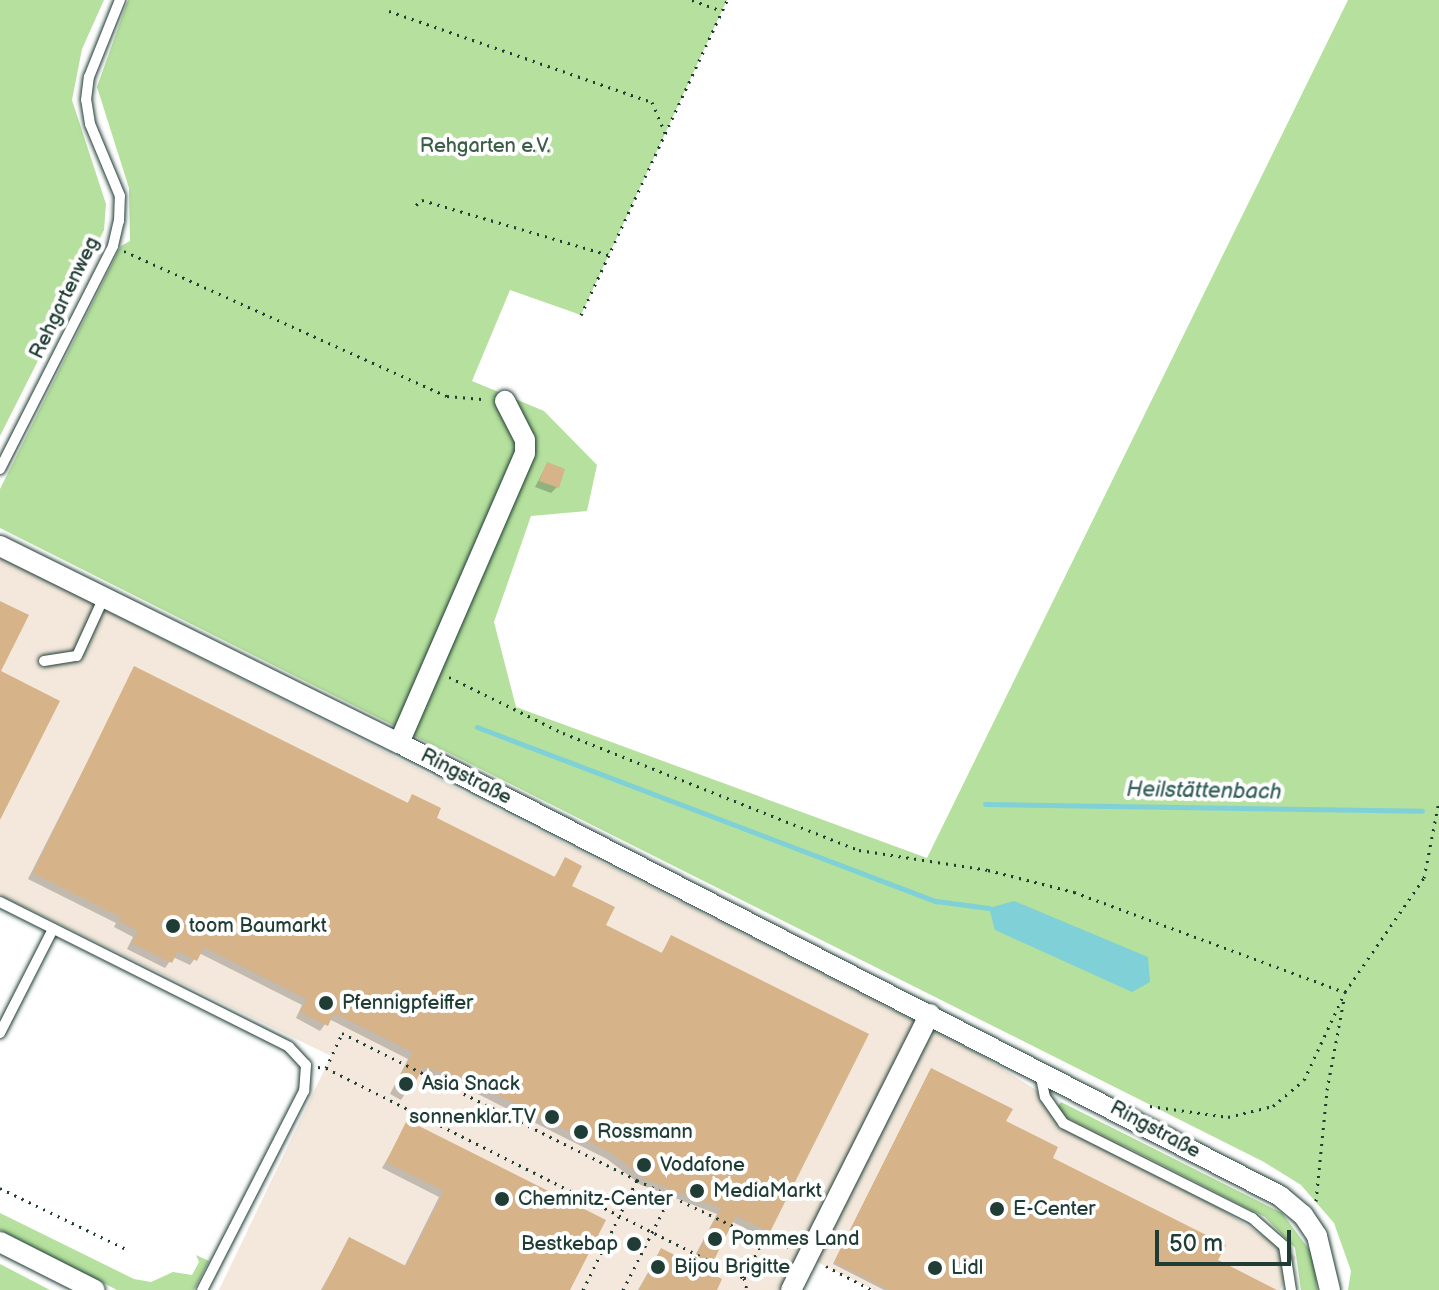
<!DOCTYPE html>
<meta charset="utf-8">
<style>
body{margin:0}
#map{position:relative;width:1439px;height:1290px;overflow:hidden;background:#fff;font-family:"Balsamiq Sans",sans-serif}
div>[style]{position:absolute}
[style*='--x']{left:calc(var(--x)*1px);top:calc(var(--y)*1px);width:calc(var(--w)*1px);rotate:calc(var(--a)*1deg)}
.built>*{inset:0;background:#f3e8db}
.green>*{inset:0;background:#b5e09d}
.water>*{inset:0;background:#7fd1d7}
.shadow>*{inset:0;background:#0003}
.stream>*{height:5px;margin:-2.5px;padding:0 2.5px;transform-origin:2.5px;border-radius:2.5px;background:#7fd1d7}
.building>*{inset:0;background:#d6b388}
.path>*{height:3px;margin-top:-1.5px;transform-origin:0;background:repeating-linear-gradient(90deg,#1f3d34 0 2px,transparent 0 8px)}
.roads{filter:drop-shadow(0 0 2px #1f3d34) drop-shadow(0 0 2px #1f3d34)}
.service>*{height:10px;margin:-5px;padding:0 5px;transform-origin:5px;border-radius:5px;background:#fff}
.minor>*{height:20px;margin:-10px;padding:0 10px;transform-origin:10px;border-radius:10px;background:#fff}
.dots>*{width:22px;height:22px;translate:-50% -50%;box-sizing:border-box;border:4px solid #fff;border-radius:50%}
span{translate:-50% -50%;white-space:nowrap;text-align:center;line-height:1.15;-webkit-text-stroke:8px #fff;paint-order:stroke}
.park-label{font-size:20px;color:#3d5e49}
.street-label{font-size:20px;color:#1f3d34}
.poi-label{font-size:20px;color:#1f3d34}
.left{translate:0 -50%;text-align:left}
.right{translate:-100% -50%;text-align:right}
.water-label{font-size:22px;color:#37625d;font-style:italic}
.scale{position:absolute;left:1155px;top:1230px;width:136px;height:36px;box-sizing:border-box;border:4px solid #1f3d34;border-top:0;padding-left:10px;font-size:24px;line-height:28px;white-space:nowrap;color:#1f3d34;-webkit-text-stroke:6px #fff;paint-order:stroke}
</style>
<div id="map">
<div class="built">
<i style="clip-path:polygon(0 556px,983px 1056px,1296px 1257px,1280px 1290px,874px 1290px,807px 1257px,789px 1290px,219px 1290px,331px 1056px,0 895px)"></i>
</div>
<div class="green">
<i style="clip-path:polygon(0 0,104px 0,82px 49px,72px 100px,106px 204px,104px 230px,0 436px)"></i>
<i style="clip-path:polygon(128px 0,727px 0,581px 315px,510px 290px,472px 381px,544px 411px,597px 465px,587px 511px,531px 516px,494px 622px,516px 707px,927px 858px,1348px 0,1439px 0,1439px 1290px,1348px 1290px,1351px 1271px,1334px 1223px,1301px 1185px,1264px 1162px,0 528px,0 489px,121px 246px,130px 241px,129px 188px,97px 87px)"></i>
<i style="clip-path:polygon(1061px 1102px,1282px 1213px,1314px 1256px,1317px 1290px,1301px 1290px,1295px 1248px,1265px 1217px,1061px 1114px,1057px 1108px)"></i>
<i style="clip-path:polygon(0 1213px,134px 1279px,151px 1282px,173px 1272px,192px 1275px,199px 1262px,196px 1255px,209px 1261px,194px 1290px,117px 1290px,0 1230px)"></i>
<i style="clip-path:polygon(0 1264px,50px 1290px,0 1290px)"></i>
</div>
<div class="water">
<i style="clip-path:polygon(1014px 901px,1148px 957px,1150px 982px,1132px 992px,995px 930px,989px 908px)"></i>
</div>
<div class="shadow">
<i style="clip-path:polygon(547px 464px,557px 487px,551px 493px,535px 487px)"></i>
<i style="clip-path:polygon(135px 668px,406px 805px,413px 796px,434px 819px,553px 879px,566px 859px,569px 886px,603px 926px,660px 955px,672px 938px,768px 1231px,762px 1237px,731px 1221px,705px 1272px,715px 1290px,638px 1290px,661px 1250px,690px 1265px,717px 1214px,641px 1185px,607px 1159px,464px 1087px,418px 1073px,401px 1100px,390px 1094px,408px 1059px,329px 1019px,320px 1031px,296px 1018px,302px 1005px,199px 953px,190px 965px,173px 957px,165px 968px,127px 949px,133px 937px,114px 927px,116px 923px,28px 879px)"></i>
<i style="clip-path:polygon(929px 1072px,1050px 1159px,1254px 1290px,884px 1290px,833px 1264px)"></i>
<i style="clip-path:polygon(408px 1123px,568px 1290px,321px 1290px,349px 1240px,404px 1267px,439px 1197px,382px 1168px)"></i>
</div>
<div class="stream">
<i style="--x:477;--y:727;--w:491;--a:20.8"></i>
<i style="--x:936;--y:901;--w:53;--a:7.5"></i>
<i style="--x:985;--y:804;--w:437;--a:0.9"></i>
</div>
<div class="building">
<i style="clip-path:polygon(547px 462px,565px 469px,559px 488px,539px 481px)"></i>
<i style="clip-path:polygon(0 601px,29px 615px,1px 671px,60px 701px,0 820px)"></i>
<i style="clip-path:polygon(134px 666px,408px 803px,412px 794px,441px 808px,437px 818px,555px 877px,565px 857px,582px 866px,572px 886px,615px 907px,606px 925px,662px 953px,671px 935px,869px 1034px,770px 1232px,736px 1216px,708px 1272px,722px 1279px,717px 1290px,639px 1290px,661px 1248px,692px 1264px,721px 1208px,647px 1180px,613px 1154px,471px 1081px,423px 1067px,409px 1095px,395px 1088px,413px 1052px,334px 1013px,328px 1026px,300px 1012px,307px 999px,204px 947px,197px 961px,178px 951px,172px 963px,132px 943px,138px 931px,119px 921px,121px 917px,33px 873px)"></i>
<i style="clip-path:polygon(931px 1068px,1013px 1109px,1006px 1121px,1058px 1147px,1053px 1158px,1226px 1245px,1218px 1260px,1277px 1290px,890px 1290px,834px 1262px)"></i>
<i style="clip-path:polygon(407px 1120px,606px 1220px,570px 1290px,322px 1290px,349px 1237px,406px 1266px,444px 1191px,386px 1162px)"></i>
</div>
<div class="path">
<i style="--x:692;--y:0;--w:32;--a:20"></i>
<i style="--x:389;--y:11;--w:278;--a:19.1"></i>
<i style="--x:652;--y:102;--w:34;--a:67"></i>
<i style="--x:416;--y:205;--w:8;--a:-40"></i>
<i style="--x:422;--y:200;--w:195;--a:16.4"></i>
<i style="--x:124;--y:251;--w:354;--a:24.2"></i>
<i style="--x:447;--y:396;--w:38;--a:5"></i>
<i style="--x:581;--y:315;--w:347;--a:-65.1"></i>
<i style="--x:449;--y:677;--w:127;--a:26.2"></i>
<i style="--x:563;--y:733;--w:318;--a:21.6"></i>
<i style="--x:859;--y:850;--w:131;--a:8.8"></i>
<i style="--x:988;--y:870;--w:89;--a:14.3"></i>
<i style="--x:1074;--y:892;--w:289;--a:20.3"></i>
<i style="--x:318;--y:1067;--w:8;--a:7"></i>
<i style="--x:326;--y:1068;--w:38;--a:-65"></i>
<i style="--x:342;--y:1033;--w:330;--a:26.5"></i>
<i style="--x:637;--y:1180;--w:140;--a:25.5"></i>
<i style="--x:763;--y:1240;--w:29;--a:16"></i>
<i style="--x:326;--y:1068;--w:468;--a:26.7"></i>
<i style="--x:744;--y:1278;--w:12;--a:76"></i>
<i style="--x:1150;--y:1106;--w:79;--a:8"></i>
<i style="--x:1228;--y:1117;--w:46;--a:-13.7"></i>
<i style="--x:1273;--y:1106;--w:40;--a:-40"></i>
<i style="--x:1304;--y:1080;--w:97;--a:-65"></i>
<i style="--x:1345;--y:992;--w:139;--a:-55.3"></i>
<i style="--x:1424;--y:878;--w:78;--a:-79"></i>
<i style="--x:0;--y:1188;--w:142;--a:25.8"></i>
<i style="--x:1316;--y:1201;--w:112;--a:-84.3"></i>
<i style="--x:1327;--y:1090;--w:93;--a:-79.4"></i>
<i style="--x:826;--y:1266;--w:52;--a:27.6"></i>
<i style="--x:744;--y:1278;--w:42;--a:-63.4"></i>
<i style="--x:583;--y:1290;--w:123;--a:-63.9"></i>
<i style="--x:623;--y:1290;--w:104;--a:-63.2"></i>
</div>
<div class="roads">
<div class="service">
<i style="--x:0;--y:469;--w:250;--a:-63.1"></i>
<i style="--x:113;--y:246;--w:26;--a:-77"></i>
<i style="--x:119;--y:221;--w:25;--a:-88"></i>
<i style="--x:120;--y:196;--w:78;--a:-112.6"></i>
<i style="--x:90;--y:124;--w:24;--a:-99"></i>
<i style="--x:86;--y:100;--w:23;--a:-83"></i>
<i style="--x:89;--y:77;--w:83;--a:-68.1"></i>
<i style="--x:44;--y:661;--w:33;--a:-9"></i>
<i style="--x:77;--y:656;--w:65;--a:-65.4"></i>
<i style="--x:0;--y:902;--w:323;--a:26.6"></i>
<i style="--x:289;--y:1047;--w:25;--a:47"></i>
<i style="--x:306;--y:1065;--w:26;--a:94"></i>
<i style="--x:304;--y:1091;--w:224;--a:117.1"></i>
<i style="--x:0;--y:1033;--w:117;--a:-63"></i>
<i style="--x:1040;--y:1072;--w:25;--a:79"></i>
<i style="--x:1045;--y:1097;--w:32;--a:55"></i>
<i style="--x:1063;--y:1123;--w:212;--a:26.7"></i>
<i style="--x:1252;--y:1218;--w:43;--a:41.2"></i>
<i style="--x:1284;--y:1246;--w:45;--a:81"></i>
</div>
<div class="minor">
<i style="--x:0;--y:546;--w:445;--a:26.3"></i>
<i style="--x:399;--y:743;--w:991;--a:27.21"></i>
<i style="--x:1280;--y:1196;--w:30;--a:40"></i>
<i style="--x:1303;--y:1215;--w:25;--a:56"></i>
<i style="--x:1317;--y:1236;--w:56;--a:76.5"></i>
<i style="--x:399;--y:743;--w:316;--a:-66.5"></i>
<i style="--x:525;--y:453;--w:13;--a:-90"></i>
<i style="--x:525;--y:440;--w:44;--a:-117.1"></i>
<i style="--x:0;--y:1242;--w:106;--a:26.8"></i>
<i style="--x:791;--y:1290;--w:309;--a:-63.3"></i>
</div>
</div>
<div class="dots">
<i style="left:173px;top:926px;background:#1f3d34"></i>
<i style="left:326px;top:1003px;background:#1f3d34"></i>
<i style="left:406px;top:1084px;background:#1f3d34"></i>
<i style="left:552px;top:1117px;background:#1f3d34"></i>
<i style="left:581px;top:1132px;background:#1f3d34"></i>
<i style="left:644px;top:1165px;background:#1f3d34"></i>
<i style="left:697px;top:1191px;background:#1f3d34"></i>
<i style="left:502px;top:1199px;background:#1f3d34"></i>
<i style="left:997px;top:1209px;background:#1f3d34"></i>
<i style="left:715px;top:1239px;background:#1f3d34"></i>
<i style="left:634px;top:1244px;background:#1f3d34"></i>
<i style="left:658px;top:1267px;background:#1f3d34"></i>
<i style="left:935px;top:1268px;background:#1f3d34"></i>
</div>
<div class="park-label">
<span style="left:485px;top:146px">Rehgarten e.V.</span>
</div>
<div class="street-label">
<span style="left:65px;top:298px;rotate:-64deg">Rehgartenweg</span>
<span style="left:466px;top:777px;rotate:27deg">Ringstraße</span>
<span style="left:1155px;top:1130px;rotate:28deg">Ringstraße</span>
</div>
<div class="poi-label">
<span class="left" style="left:189px;top:926px">toom Baumarkt</span>
<span class="left" style="left:342px;top:1003px">Pfennigpfeiffer</span>
<span class="left" style="left:422px;top:1084px">Asia Snack</span>
<span class="right" style="left:536px;top:1117px">sonnenklar.TV</span>
<span class="left" style="left:597px;top:1132px">Rossmann</span>
<span class="left" style="left:660px;top:1165px">Vodafone</span>
<span class="left" style="left:713px;top:1191px">MediaMarkt</span>
<span class="left" style="left:518px;top:1199px">Chemnitz-Center</span>
<span class="left" style="left:1013px;top:1209px">E-Center</span>
<span class="left" style="left:731px;top:1239px">Pommes Land</span>
<span class="right" style="left:618px;top:1244px">Bestkebap</span>
<span class="left" style="left:674px;top:1267px">Bijou Brigitte</span>
<span class="left" style="left:951px;top:1268px">Lidl</span>
</div>
<div class="water-label">
<span style="left:1204px;top:791px;rotate:1deg">Heilstättenbach</span>
</div>
<div class="scale">50 m</div>
</div>
